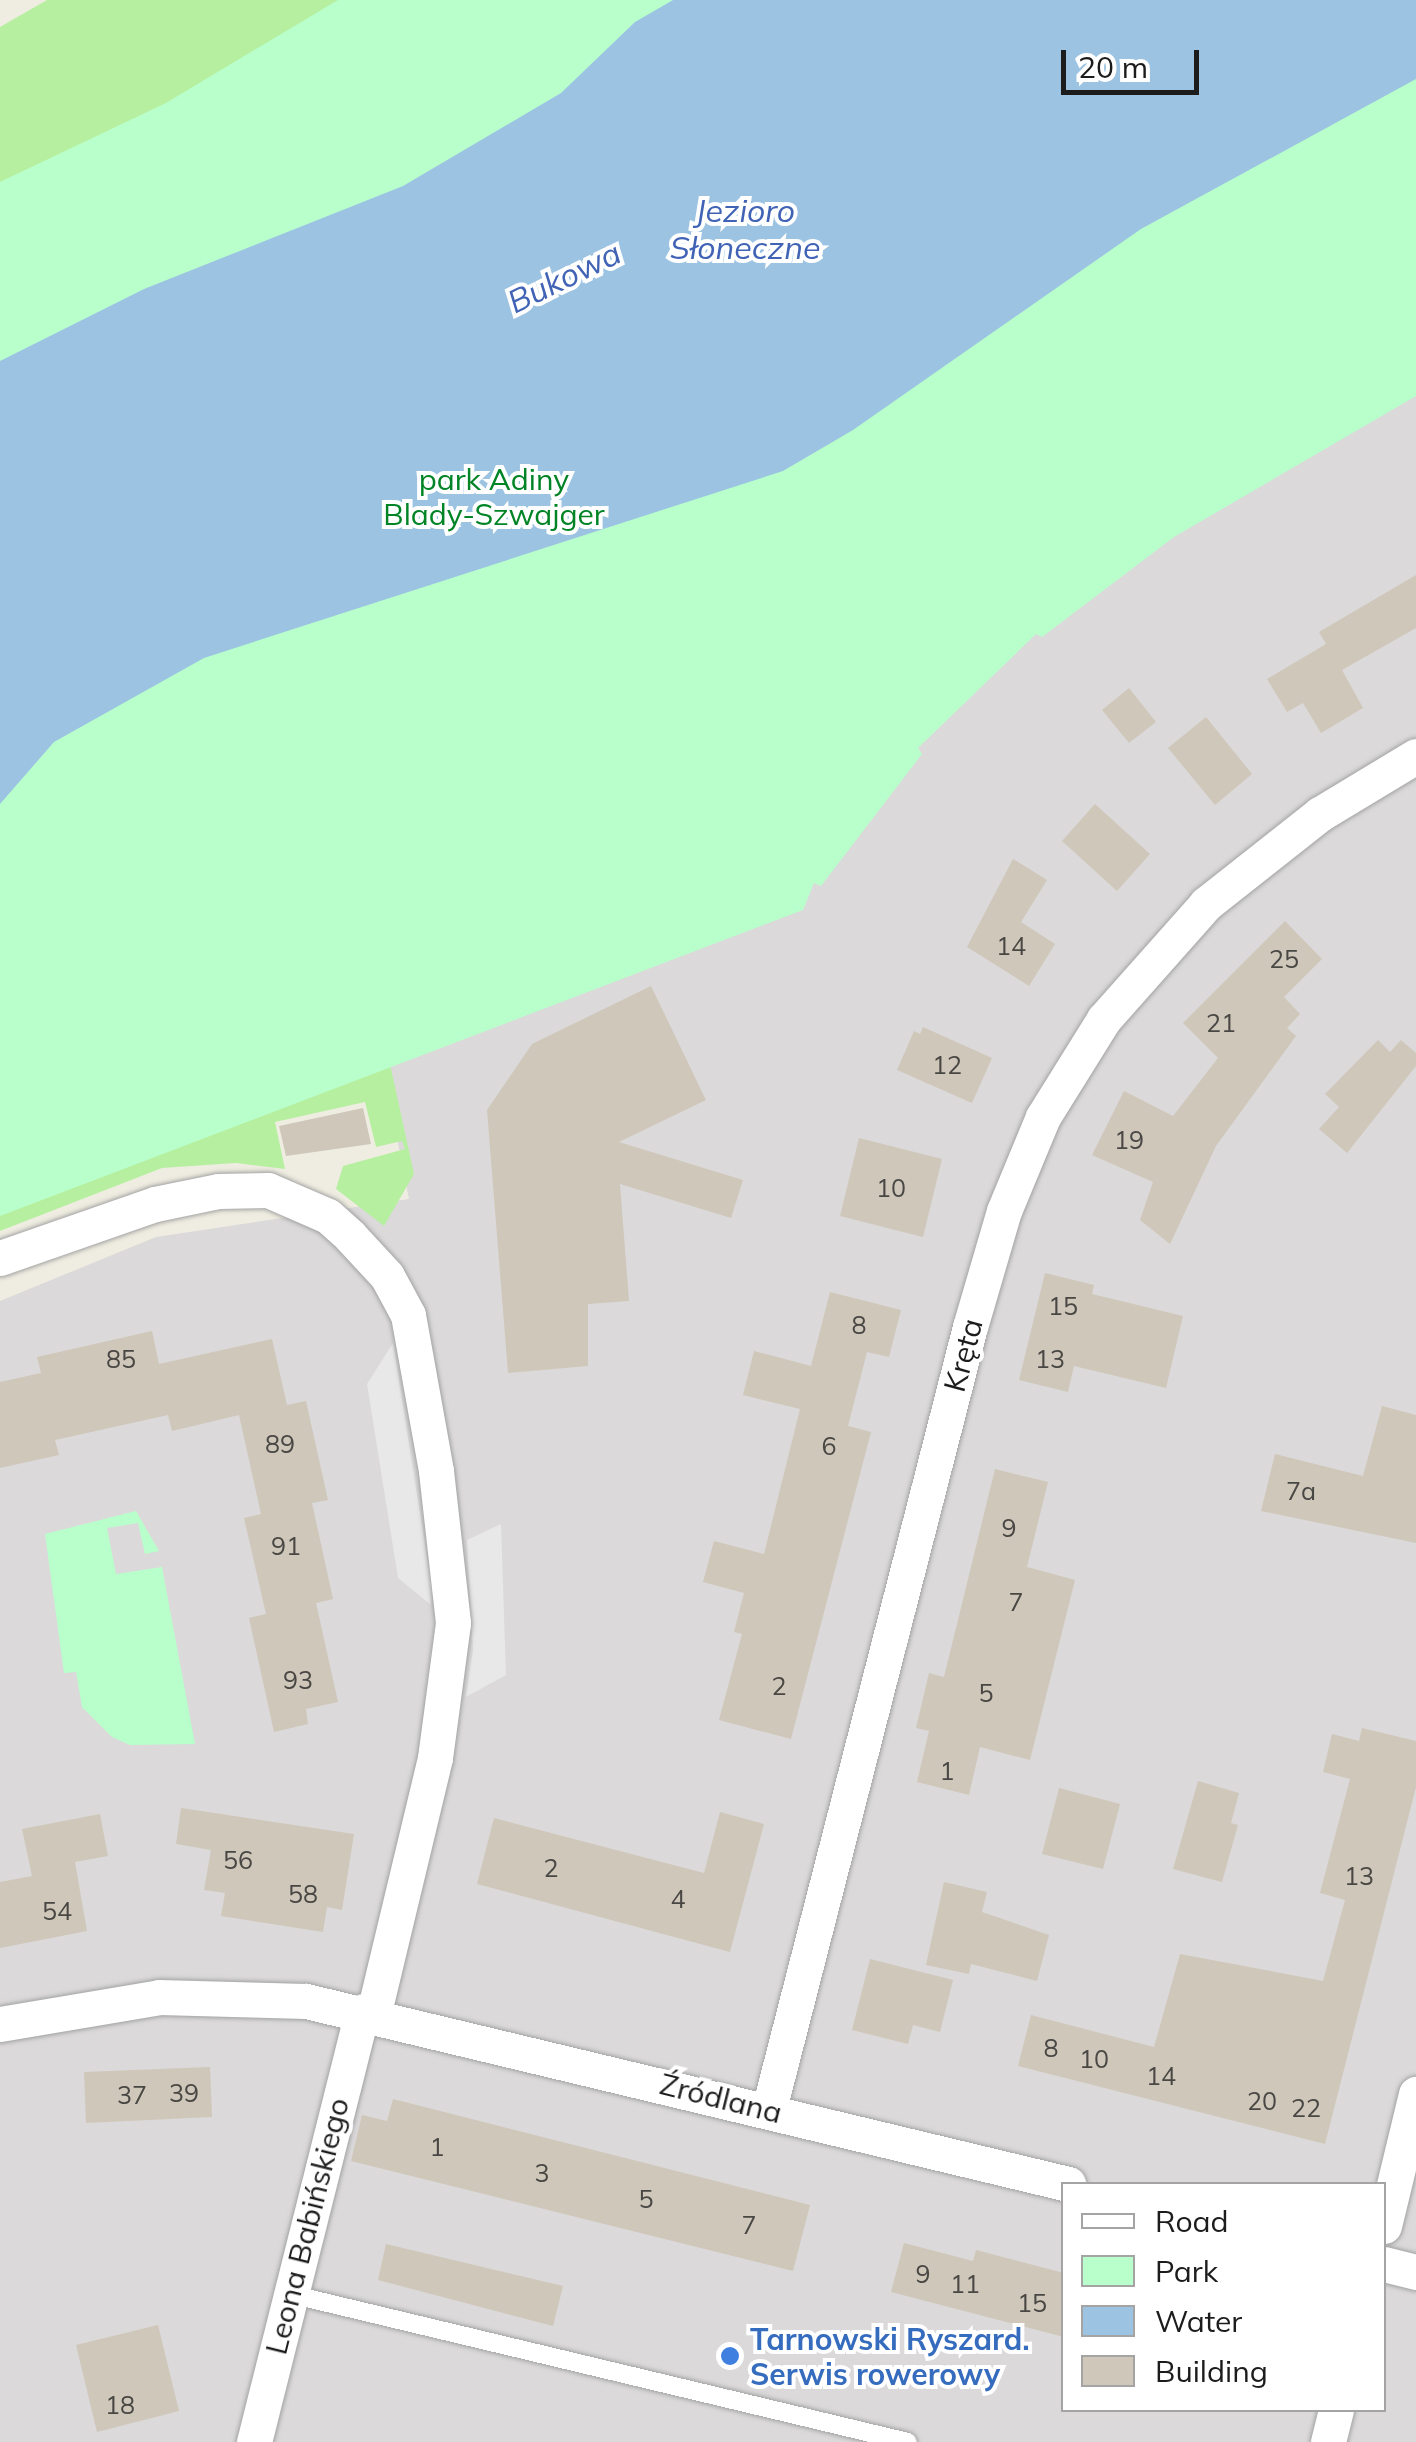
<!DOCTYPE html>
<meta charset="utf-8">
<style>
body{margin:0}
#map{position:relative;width:1416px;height:2442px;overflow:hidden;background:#efede1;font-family:Mulish,sans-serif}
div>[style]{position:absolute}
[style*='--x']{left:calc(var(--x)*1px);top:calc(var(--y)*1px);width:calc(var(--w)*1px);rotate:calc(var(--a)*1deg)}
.residential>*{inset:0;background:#dbd9d9}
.grass>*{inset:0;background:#b7efa1}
.park>*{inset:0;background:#b8ffcc}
.parking>*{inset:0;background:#e8e8e8}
.water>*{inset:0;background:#9cc4e2}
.building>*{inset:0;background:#cfc7ba}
.roads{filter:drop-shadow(0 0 2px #a3a3a3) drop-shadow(0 0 2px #a3a3a3)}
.lane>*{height:18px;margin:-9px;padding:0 9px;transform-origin:9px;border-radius:9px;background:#fff}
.street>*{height:35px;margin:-17.5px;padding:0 17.5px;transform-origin:17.5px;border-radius:17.5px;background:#fff}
.dots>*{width:28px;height:28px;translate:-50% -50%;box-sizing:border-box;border:5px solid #fff;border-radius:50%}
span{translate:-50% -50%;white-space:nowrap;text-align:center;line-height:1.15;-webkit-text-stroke:8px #fff;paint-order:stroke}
.number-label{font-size:25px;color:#494744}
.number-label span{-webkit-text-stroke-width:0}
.park-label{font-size:30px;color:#008426}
.street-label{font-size:30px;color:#1c1c1c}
.shop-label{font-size:30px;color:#366cbe;font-weight:700}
.left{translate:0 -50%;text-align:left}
.water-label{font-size:32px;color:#4063b5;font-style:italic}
.legend{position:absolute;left:1061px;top:2182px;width:325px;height:230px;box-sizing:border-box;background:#fff;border:2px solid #a4a4a4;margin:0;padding:12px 18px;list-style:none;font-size:30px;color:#1c1c1c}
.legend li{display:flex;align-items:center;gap:20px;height:50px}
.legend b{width:50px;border:2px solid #a4a4a4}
.scale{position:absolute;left:1061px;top:50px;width:138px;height:45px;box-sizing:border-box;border:5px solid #1c1c1c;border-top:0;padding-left:12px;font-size:30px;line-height:35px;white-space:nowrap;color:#1c1c1c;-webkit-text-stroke:8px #fff;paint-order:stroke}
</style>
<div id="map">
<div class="residential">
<i style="clip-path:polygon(evenodd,1416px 305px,1416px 2442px,0 2442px,0 1301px,156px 1237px,409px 1199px,368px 992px,1416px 305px,1064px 2184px,1384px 2184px,1384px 2410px,1064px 2410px,1064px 2184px)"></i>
</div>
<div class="grass">
<i style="clip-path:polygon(47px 0,374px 0,0 216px,0 27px)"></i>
<i style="clip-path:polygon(390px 1064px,414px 1174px,384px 1226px,336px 1189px,343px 1166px,405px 1149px,402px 1141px,376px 1147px,365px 1102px,275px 1122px,285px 1169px,236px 1163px,162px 1168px,0 1231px,0 1122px)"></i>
</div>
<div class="park">
<i style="clip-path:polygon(338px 0,1416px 0,1416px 396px,1174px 537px,1042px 637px,1036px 634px,918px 748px,922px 754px,821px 886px,814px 883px,803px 910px,0 1216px,0 182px,166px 103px)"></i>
<i style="clip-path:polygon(136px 1511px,159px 1551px,145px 1554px,138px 1523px,107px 1528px,116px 1574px,162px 1567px,195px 1744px,130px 1745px,112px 1737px,82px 1707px,76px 1672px,64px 1673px,45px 1534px)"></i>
</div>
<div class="parking">
<i style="clip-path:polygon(393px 1343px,432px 1589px,431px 1605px,398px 1578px,367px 1384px)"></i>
<i style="clip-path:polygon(501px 1524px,506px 1675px,466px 1697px,473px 1650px,467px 1540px)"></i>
</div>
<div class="water">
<i style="clip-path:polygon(673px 0,1416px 0,1416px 79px,1141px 229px,853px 430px,783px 471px,204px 658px,54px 742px,0 804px,0 361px,144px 289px,403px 186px,561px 93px,635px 22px)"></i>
</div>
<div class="building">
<i style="clip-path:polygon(1416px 575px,1416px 628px,1342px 670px,1363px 708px,1321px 733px,1303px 703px,1287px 712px,1267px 679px,1326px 644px,1319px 632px)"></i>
<i style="clip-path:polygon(1129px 688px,1156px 722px,1129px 743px,1102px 710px)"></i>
<i style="clip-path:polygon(1206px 717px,1252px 774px,1215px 805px,1168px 748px)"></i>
<i style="clip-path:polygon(1095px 804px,1150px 854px,1117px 891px,1062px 841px)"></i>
<i style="clip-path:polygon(1013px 859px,1047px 880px,1021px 922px,1055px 944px,1029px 986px,967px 947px)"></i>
<i style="clip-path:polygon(1285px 921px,1322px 959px,1284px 997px,1300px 1014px,1287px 1028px,1296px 1036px,1216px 1146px,1170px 1244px,1140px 1220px,1153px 1182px,1092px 1155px,1124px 1091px,1173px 1116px,1218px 1058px,1183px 1023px)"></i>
<i style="clip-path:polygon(651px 986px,706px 1100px,619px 1142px,743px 1180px,731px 1218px,620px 1184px,629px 1301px,588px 1304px,588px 1366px,508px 1373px,487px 1110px,532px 1044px)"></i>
<i style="clip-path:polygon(923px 1027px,992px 1058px,972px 1103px,897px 1070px,914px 1031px,920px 1034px)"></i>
<i style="clip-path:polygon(1378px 1040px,1390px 1052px,1401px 1040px,1416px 1053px,1416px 1066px,1347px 1153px,1319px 1129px,1339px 1107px,1325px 1094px)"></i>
<i style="clip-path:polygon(363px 1108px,371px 1144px,286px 1156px,279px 1126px)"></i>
<i style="clip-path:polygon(859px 1138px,942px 1159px,923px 1237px,840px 1216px)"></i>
<i style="clip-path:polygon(1045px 1273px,1094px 1285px,1092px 1294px,1183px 1316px,1166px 1388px,1074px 1366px,1068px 1392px,1019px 1380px)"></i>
<i style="clip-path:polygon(830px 1292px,901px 1310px,889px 1357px,867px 1352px,848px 1426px,871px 1432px,791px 1739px,719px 1720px,742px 1634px,734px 1632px,744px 1593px,703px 1582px,714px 1541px,764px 1554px,800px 1409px,743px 1395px,754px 1351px,811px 1366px)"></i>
<i style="clip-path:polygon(152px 1331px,159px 1364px,272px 1339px,287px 1405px,306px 1401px,328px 1500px,312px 1503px,333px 1599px,316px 1603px,338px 1702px,306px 1709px,308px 1724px,274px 1732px,249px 1618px,266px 1614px,244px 1518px,261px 1514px,239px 1415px,172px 1431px,168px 1415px,55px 1440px,59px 1455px,0 1468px,0 1382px,41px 1373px,37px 1357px)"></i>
<i style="clip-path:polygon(1382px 1406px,1416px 1415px,1416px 1543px,1261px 1511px,1275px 1454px,1363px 1476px)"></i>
<i style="clip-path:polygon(995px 1469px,1048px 1482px,1027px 1567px,1075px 1580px,1030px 1760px,980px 1747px,969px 1795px,917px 1782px,929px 1731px,916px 1728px,929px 1673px,944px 1677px)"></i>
<i style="clip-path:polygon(1362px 1728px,1416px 1741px,1416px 1787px,1325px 2144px,1018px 2066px,1031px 2015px,1154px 2047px,1180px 1954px,1323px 1981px,1345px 1900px,1320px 1893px,1350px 1779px,1323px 1772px,1332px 1734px,1359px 1741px)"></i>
<i style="clip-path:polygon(1198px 1781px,1239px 1793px,1231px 1823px,1238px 1825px,1222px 1882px,1173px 1869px)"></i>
<i style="clip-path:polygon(1059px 1788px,1120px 1804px,1103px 1869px,1042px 1854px)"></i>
<i style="clip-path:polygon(181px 1808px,354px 1834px,342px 1910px,327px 1907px,323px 1932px,221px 1916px,225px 1893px,204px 1890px,211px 1850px,176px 1844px)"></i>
<i style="clip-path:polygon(720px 1812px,764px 1824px,730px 1952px,477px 1884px,494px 1818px,704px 1873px)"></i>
<i style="clip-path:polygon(100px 1814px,108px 1856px,75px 1862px,87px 1931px,0 1948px,0 1882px,32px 1876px,22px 1829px)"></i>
<i style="clip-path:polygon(944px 1882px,987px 1892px,982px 1912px,1049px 1935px,1037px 1981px,971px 1964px,969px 1974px,926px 1965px)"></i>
<i style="clip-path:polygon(870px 1959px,953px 1980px,940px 2032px,913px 2025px,908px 2044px,852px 2030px)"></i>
<i style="clip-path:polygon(210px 2067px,212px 2117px,86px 2123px,84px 2072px)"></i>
<i style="clip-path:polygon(393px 2099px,810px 2205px,793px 2271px,351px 2161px,362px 2115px,387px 2121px)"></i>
<i style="clip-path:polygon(904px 2243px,973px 2261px,976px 2250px,1064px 2273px,1064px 2337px,891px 2292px)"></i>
<i style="clip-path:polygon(386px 2244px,563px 2286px,553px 2326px,378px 2280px)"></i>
<i style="clip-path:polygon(158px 2325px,179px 2411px,97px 2432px,76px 2345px)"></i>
</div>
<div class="roads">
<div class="lane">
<i style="--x:290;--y:2294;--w:635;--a:13.47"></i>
</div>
<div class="street">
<i style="--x:0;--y:1258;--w:164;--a:-19.2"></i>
<i style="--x:155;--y:1204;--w:64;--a:-11.7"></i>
<i style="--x:218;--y:1191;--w:50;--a:-1.1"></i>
<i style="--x:268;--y:1190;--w:65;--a:23.4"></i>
<i style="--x:328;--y:1216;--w:30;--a:42"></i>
<i style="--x:350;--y:1236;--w:54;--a:47.2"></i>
<i style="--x:387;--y:1276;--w:44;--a:61.7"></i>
<i style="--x:408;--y:1315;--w:158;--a:79.8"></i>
<i style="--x:436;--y:1471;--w:153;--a:83.6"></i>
<i style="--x:453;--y:1623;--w:136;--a:97.6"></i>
<i style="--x:435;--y:1758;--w:262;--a:103.5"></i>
<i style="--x:0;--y:2024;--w:161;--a:-9.6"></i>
<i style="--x:159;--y:1997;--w:147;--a:1.6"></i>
<i style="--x:306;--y:2001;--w:784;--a:13.5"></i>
<i style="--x:769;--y:2109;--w:807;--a:-75.59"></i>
<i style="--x:970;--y:1327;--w:121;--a:-73.7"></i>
<i style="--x:1004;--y:1211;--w:102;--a:-67.5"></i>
<i style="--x:1043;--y:1117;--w:115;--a:-58.1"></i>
<i style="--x:1104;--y:1019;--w:154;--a:-48.4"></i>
<i style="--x:1206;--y:904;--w:145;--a:-38.3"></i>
<i style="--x:1320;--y:814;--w:112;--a:-31.1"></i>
<i style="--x:1384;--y:2226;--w:136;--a:-76.4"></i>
<i style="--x:1384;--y:2264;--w:33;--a:14"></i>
<i style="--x:254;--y:2442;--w:444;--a:-75.9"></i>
<i style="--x:1328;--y:2442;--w:33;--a:-76"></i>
</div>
</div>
<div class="dots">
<i style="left:730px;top:2356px;background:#3f7fe0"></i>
</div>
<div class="number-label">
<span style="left:1011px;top:946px">14</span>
<span style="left:1284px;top:959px">25</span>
<span style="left:1221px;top:1023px">21</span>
<span style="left:947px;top:1065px">12</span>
<span style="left:1129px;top:1140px">19</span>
<span style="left:891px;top:1188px">10</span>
<span style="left:1063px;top:1306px">15</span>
<span style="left:859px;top:1325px">8</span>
<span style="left:121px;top:1359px">85</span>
<span style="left:1050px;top:1359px">13</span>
<span style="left:280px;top:1444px">89</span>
<span style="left:829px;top:1446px">6</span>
<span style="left:1301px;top:1491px">7a</span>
<span style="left:1009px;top:1528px">9</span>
<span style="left:286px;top:1546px">91</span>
<span style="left:1016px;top:1602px">7</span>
<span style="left:298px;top:1680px">93</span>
<span style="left:779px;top:1686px">2</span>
<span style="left:986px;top:1693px">5</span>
<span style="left:947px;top:1771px">1</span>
<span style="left:238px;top:1860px">56</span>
<span style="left:551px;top:1868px">2</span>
<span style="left:1359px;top:1876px">13</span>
<span style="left:303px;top:1894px">58</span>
<span style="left:678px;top:1899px">4</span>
<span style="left:57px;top:1911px">54</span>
<span style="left:1051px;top:2048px">8</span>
<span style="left:1094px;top:2059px">10</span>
<span style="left:1161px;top:2076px">14</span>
<span style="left:184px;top:2093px">39</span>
<span style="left:132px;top:2095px">37</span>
<span style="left:1262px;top:2101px">20</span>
<span style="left:1306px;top:2108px">22</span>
<span style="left:437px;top:2147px">1</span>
<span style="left:542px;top:2173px">3</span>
<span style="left:646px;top:2199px">5</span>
<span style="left:749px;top:2225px">7</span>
<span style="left:923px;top:2274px">9</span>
<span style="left:965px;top:2284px">11</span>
<span style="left:1032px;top:2303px">15</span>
<span style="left:120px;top:2405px">18</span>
</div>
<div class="park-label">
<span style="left:494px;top:496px">park Adiny<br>Blady-Szwajger</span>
</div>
<div class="street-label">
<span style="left:963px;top:1355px;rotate:-75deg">Kręta</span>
<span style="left:721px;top:2098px;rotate:14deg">Źródlana</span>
<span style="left:307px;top:2226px;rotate:-76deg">Leona Babińskiego</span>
</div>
<div class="shop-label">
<span class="left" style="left:750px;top:2356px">Tarnowski Ryszard.<br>Serwis rowerowy</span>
</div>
<div class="water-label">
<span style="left:745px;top:229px">Jezioro<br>Słoneczne</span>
<span style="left:564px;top:277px;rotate:-26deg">Bukowa</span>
</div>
<ul class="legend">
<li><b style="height:12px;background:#fff"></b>Road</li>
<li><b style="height:28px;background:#b8ffcc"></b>Park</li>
<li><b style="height:28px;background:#9cc4e2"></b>Water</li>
<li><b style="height:28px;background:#cfc7ba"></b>Building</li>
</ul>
<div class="scale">20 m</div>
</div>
